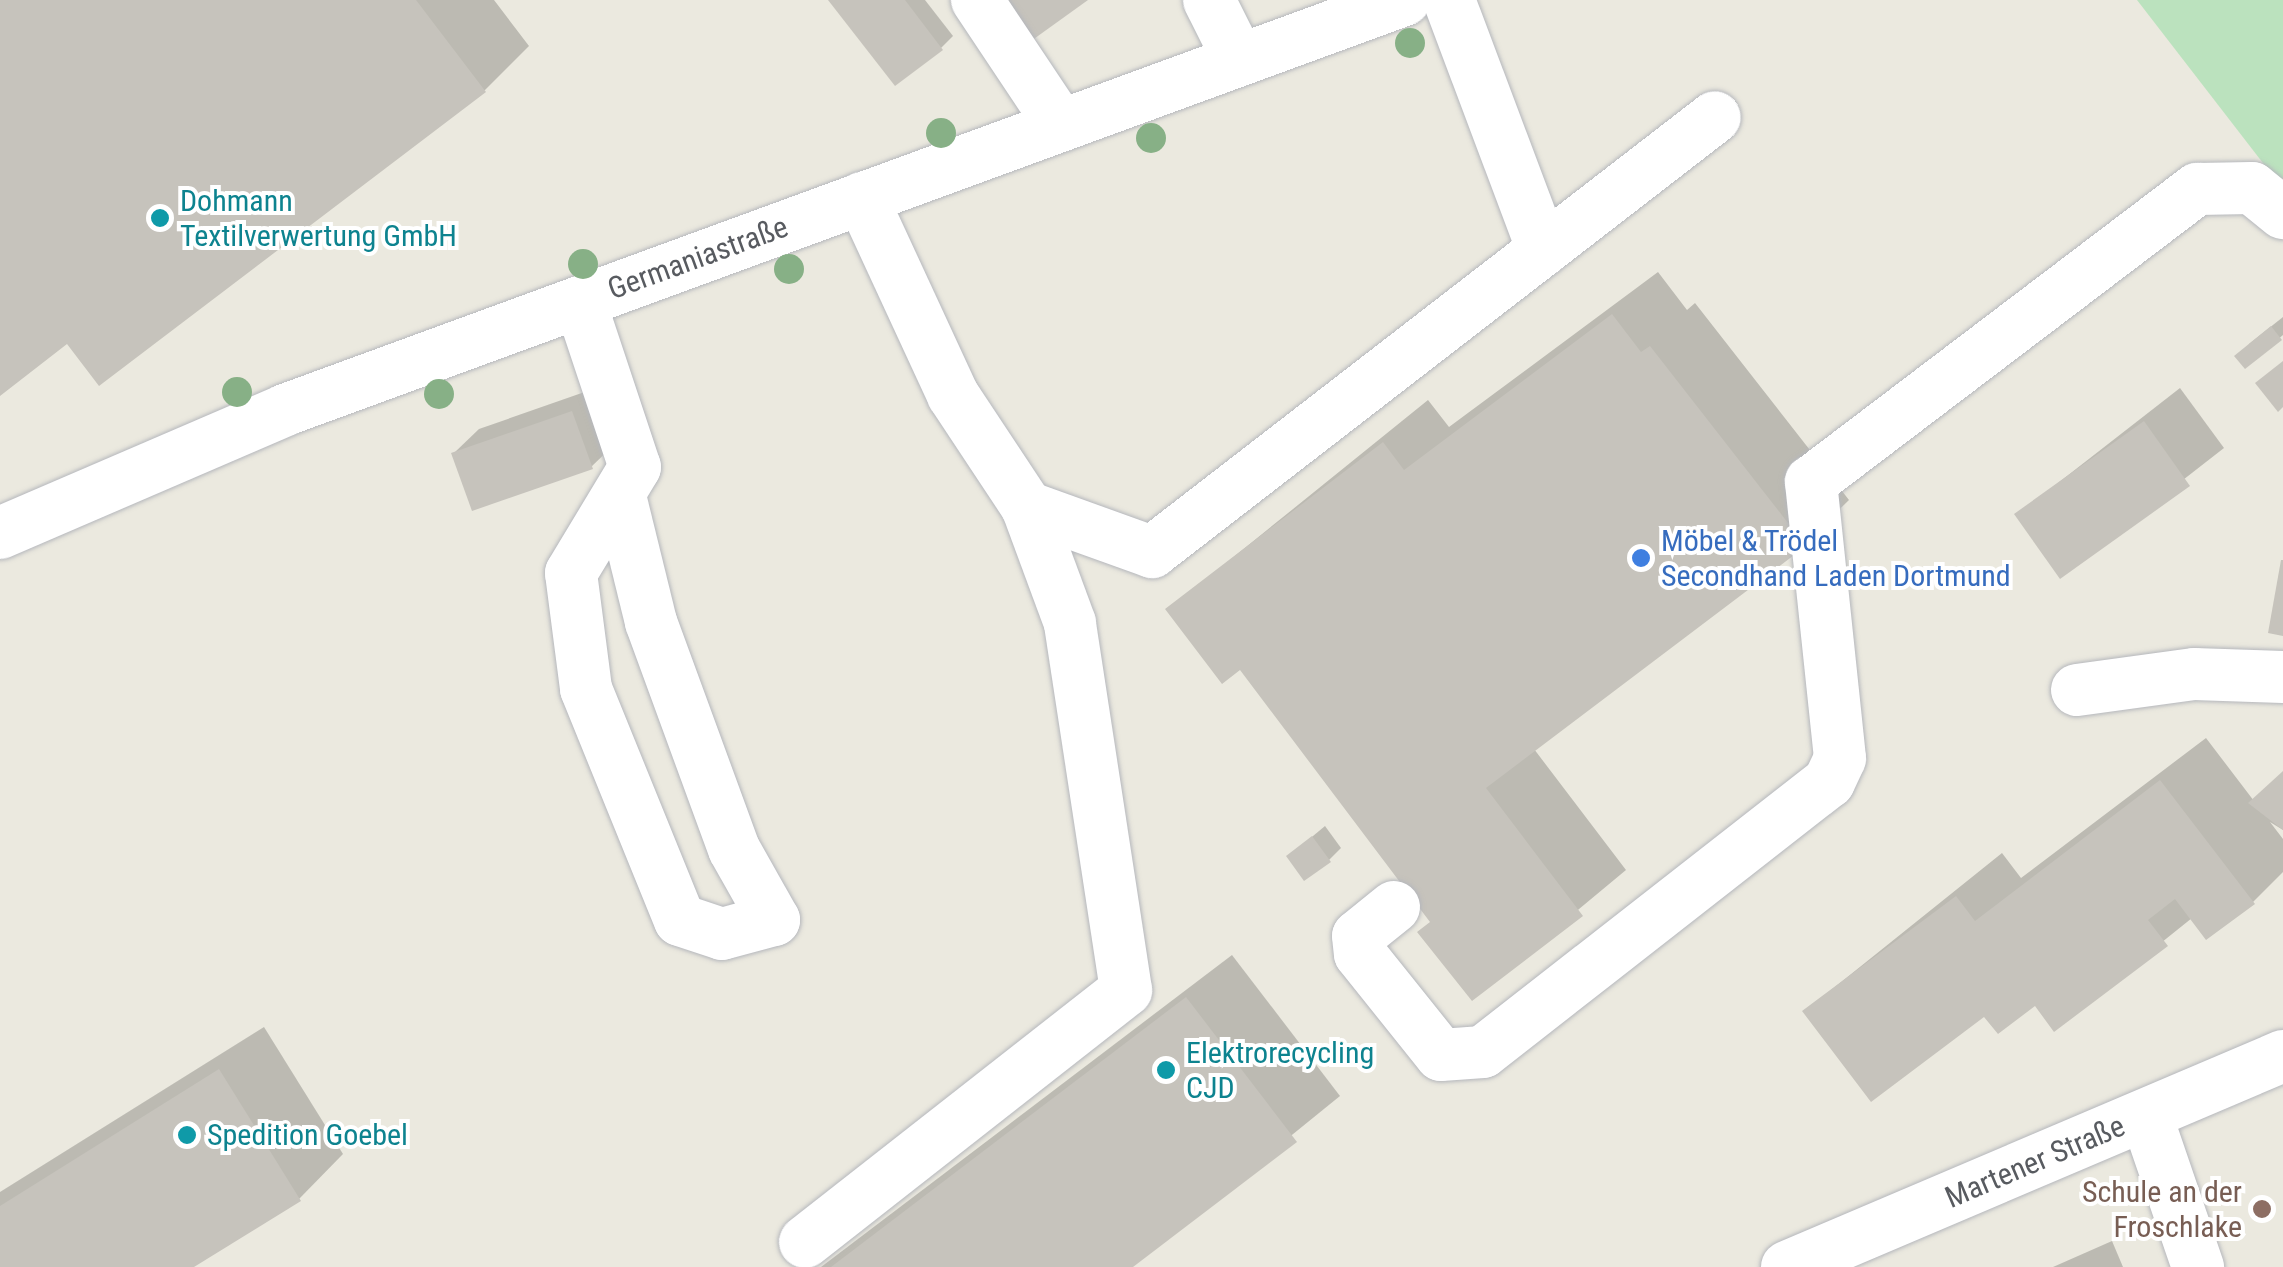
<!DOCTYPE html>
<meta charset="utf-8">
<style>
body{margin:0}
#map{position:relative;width:2283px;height:1267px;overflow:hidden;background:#ebe9df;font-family:"Roboto Condensed",sans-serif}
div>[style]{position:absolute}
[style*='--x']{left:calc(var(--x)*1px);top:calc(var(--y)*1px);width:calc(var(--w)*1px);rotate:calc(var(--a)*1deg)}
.green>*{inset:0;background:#bbe2be}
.shadow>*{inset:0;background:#0003}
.building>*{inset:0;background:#c6c3bc}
.roads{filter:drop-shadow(0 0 2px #b5b7bc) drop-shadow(0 0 2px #b5b7bc)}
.minor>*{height:52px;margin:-26px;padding:0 26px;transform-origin:26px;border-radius:26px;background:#fff}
.trees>*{width:30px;height:30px;margin:-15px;border-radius:50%;background:#87b086}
.dots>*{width:28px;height:28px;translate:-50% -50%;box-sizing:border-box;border:5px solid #fff;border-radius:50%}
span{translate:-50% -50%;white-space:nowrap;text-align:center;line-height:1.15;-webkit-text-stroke:8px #fff;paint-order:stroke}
.culture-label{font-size:30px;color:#0d838f}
.left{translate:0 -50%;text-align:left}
.street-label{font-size:30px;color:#585b60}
.shop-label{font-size:30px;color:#366cbe}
.education-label{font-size:30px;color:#785e54}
.right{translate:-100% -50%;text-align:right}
</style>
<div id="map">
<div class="green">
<i style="clip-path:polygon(2137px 0,2283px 0,2283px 189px)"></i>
</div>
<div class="shadow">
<i style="clip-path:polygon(0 0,494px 0,529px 46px,485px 90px,68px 340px,0 393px)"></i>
<i style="clip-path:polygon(832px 0,925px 0,953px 36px,941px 48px)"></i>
<i style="clip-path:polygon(1658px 272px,1687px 310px,1695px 303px,1849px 500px,1804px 544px,1534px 749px,1626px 870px,1473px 997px,1432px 921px,1240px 667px,1168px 610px,1428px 400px,1449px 427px)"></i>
<i style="clip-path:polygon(2283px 317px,2283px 335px,2246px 366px,2249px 344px)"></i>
<i style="clip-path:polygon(596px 388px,616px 443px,591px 467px,454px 453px,479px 429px)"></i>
<i style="clip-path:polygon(2180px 388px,2224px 448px,2061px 575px,2017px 515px)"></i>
<i style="clip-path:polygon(2206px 738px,2254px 801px,2283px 773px,2283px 830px,2270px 822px,2283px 839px,2283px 872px,2253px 902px,2192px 918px,2055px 1028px,2035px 1003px,1984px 1013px,1805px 1011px,2002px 853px,2021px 878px)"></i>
<i style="clip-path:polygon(1325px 826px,1341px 848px,1329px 860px,1289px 856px)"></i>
<i style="clip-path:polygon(1232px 955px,1340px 1096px,1129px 1267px,821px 1267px)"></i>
<i style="clip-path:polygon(264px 1027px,343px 1154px,299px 1199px,190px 1267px,0 1267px,0 1192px)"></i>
<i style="clip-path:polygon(2112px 1241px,2123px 1267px,2053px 1267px)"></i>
</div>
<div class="building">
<i style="clip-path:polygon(0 0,416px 0,486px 92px,99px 386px,67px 344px,0 396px)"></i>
<i style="clip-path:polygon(828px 0,905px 0,943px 50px,895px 86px)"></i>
<i style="clip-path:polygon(1000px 0,1088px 0,1031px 41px)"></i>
<i style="clip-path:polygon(1612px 314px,1641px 352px,1650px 346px,1806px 546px,1486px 788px,1583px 916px,1472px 1001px,1417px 932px,1430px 922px,1240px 670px,1222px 684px,1165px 609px,1383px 442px,1404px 470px)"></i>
<i style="clip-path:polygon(2271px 326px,2282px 340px,2245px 369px,2234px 356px)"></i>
<i style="clip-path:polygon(2283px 361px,2283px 407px,2278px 412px,2255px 383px)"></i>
<i style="clip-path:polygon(572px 411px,593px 469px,472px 511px,451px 453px)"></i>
<i style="clip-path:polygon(2144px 421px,2190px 486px,2060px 579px,2014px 514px)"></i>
<i style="clip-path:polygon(2281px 560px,2283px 560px,2283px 636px,2268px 633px)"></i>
<i style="clip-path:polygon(2283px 771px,2283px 830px,2248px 803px)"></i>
<i style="clip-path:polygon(2160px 780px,2255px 904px,2206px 940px,2175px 899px,2148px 920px,2168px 946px,2054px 1032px,2035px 1006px,1998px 1034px,1984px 1017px,1871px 1102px,1802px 1011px,1956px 896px,1975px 921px)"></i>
<i style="clip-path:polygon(1312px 836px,1331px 862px,1304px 881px,1286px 856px)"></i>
<i style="clip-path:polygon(1186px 997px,1297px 1142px,1133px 1267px,831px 1267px)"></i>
<i style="clip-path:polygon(219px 1069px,301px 1201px,194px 1267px,0 1267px,0 1206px)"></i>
</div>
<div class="roads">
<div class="minor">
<i style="--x:977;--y:0;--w:151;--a:56.3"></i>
<i style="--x:1209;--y:0;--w:67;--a:63.4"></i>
<i style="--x:1449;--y:0;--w:267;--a:69.4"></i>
<i style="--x:862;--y:198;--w:217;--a:65.2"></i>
<i style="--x:953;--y:395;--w:134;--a:56.5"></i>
<i style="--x:1027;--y:507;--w:133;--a:19.8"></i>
<i style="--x:1152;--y:552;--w:711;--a:-37.69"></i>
<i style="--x:580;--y:302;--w:174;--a:71.6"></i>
<i style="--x:635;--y:467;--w:124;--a:121.1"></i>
<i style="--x:571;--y:573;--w:117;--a:82.6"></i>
<i style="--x:586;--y:689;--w:249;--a:67.9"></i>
<i style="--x:680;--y:920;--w:44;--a:18.4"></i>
<i style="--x:722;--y:934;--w:54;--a:-15.1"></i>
<i style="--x:774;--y:920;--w:81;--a:-119.4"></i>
<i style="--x:734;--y:849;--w:242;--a:-110.1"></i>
<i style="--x:651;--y:622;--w:126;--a:-103.8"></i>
<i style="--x:0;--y:533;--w:310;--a:-23.3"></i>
<i style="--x:285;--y:410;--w:1192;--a:-20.12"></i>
<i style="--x:2077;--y:690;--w:118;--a:-7.8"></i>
<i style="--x:2194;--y:674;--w:89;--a:1.9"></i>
<i style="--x:1394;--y:907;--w:46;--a:141.1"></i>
<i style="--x:1358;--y:936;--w:18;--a:84"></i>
<i style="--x:1360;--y:954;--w:129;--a:51.3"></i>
<i style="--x:1441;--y:1055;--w:42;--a:-4.1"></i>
<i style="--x:1483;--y:1052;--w:439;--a:-38"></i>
<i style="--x:1829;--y:782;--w:26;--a:-65"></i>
<i style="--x:1840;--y:758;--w:278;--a:-96"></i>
<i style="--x:1811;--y:482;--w:485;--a:-37.2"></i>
<i style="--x:2197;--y:189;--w:55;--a:-1"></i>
<i style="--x:2252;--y:188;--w:40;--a:39"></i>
<i style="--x:2146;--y:1115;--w:161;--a:71.1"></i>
<i style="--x:805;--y:1242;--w:408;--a:-38.1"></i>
<i style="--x:1126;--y:990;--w:371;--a:-98.7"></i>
<i style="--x:1070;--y:623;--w:124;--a:-110.3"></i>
<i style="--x:1787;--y:1267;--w:539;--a:-23.05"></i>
</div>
</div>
<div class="trees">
<i style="left:1410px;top:43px"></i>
<i style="left:941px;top:133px"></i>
<i style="left:1151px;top:138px"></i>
<i style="left:583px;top:264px"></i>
<i style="left:789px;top:269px"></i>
<i style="left:237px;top:392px"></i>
<i style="left:439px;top:394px"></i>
</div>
<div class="dots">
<i style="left:160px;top:218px;background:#0f9aa8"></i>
<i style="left:1641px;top:558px;background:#3f7fe0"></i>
<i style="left:1166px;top:1070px;background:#0f9aa8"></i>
<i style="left:187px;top:1135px;background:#0f9aa8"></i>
<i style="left:2262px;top:1209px;background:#8d6e63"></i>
</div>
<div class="culture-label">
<span class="left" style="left:180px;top:218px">Dohmann<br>Textilverwertung GmbH</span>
<span class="left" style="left:1186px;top:1070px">Elektrorecycling<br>CJD</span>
<span class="left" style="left:207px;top:1135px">Spedition Goebel</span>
</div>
<div class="street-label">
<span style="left:698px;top:258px;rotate:-20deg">Germaniastraße</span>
<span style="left:2035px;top:1162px;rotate:-23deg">Martener Straße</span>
</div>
<div class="shop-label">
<span class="left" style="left:1661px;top:558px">Möbel &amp; Trödel<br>Secondhand Laden Dortmund</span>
</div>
<div class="education-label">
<span class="right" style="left:2242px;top:1209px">Schule an der<br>Froschlake</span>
</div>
</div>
